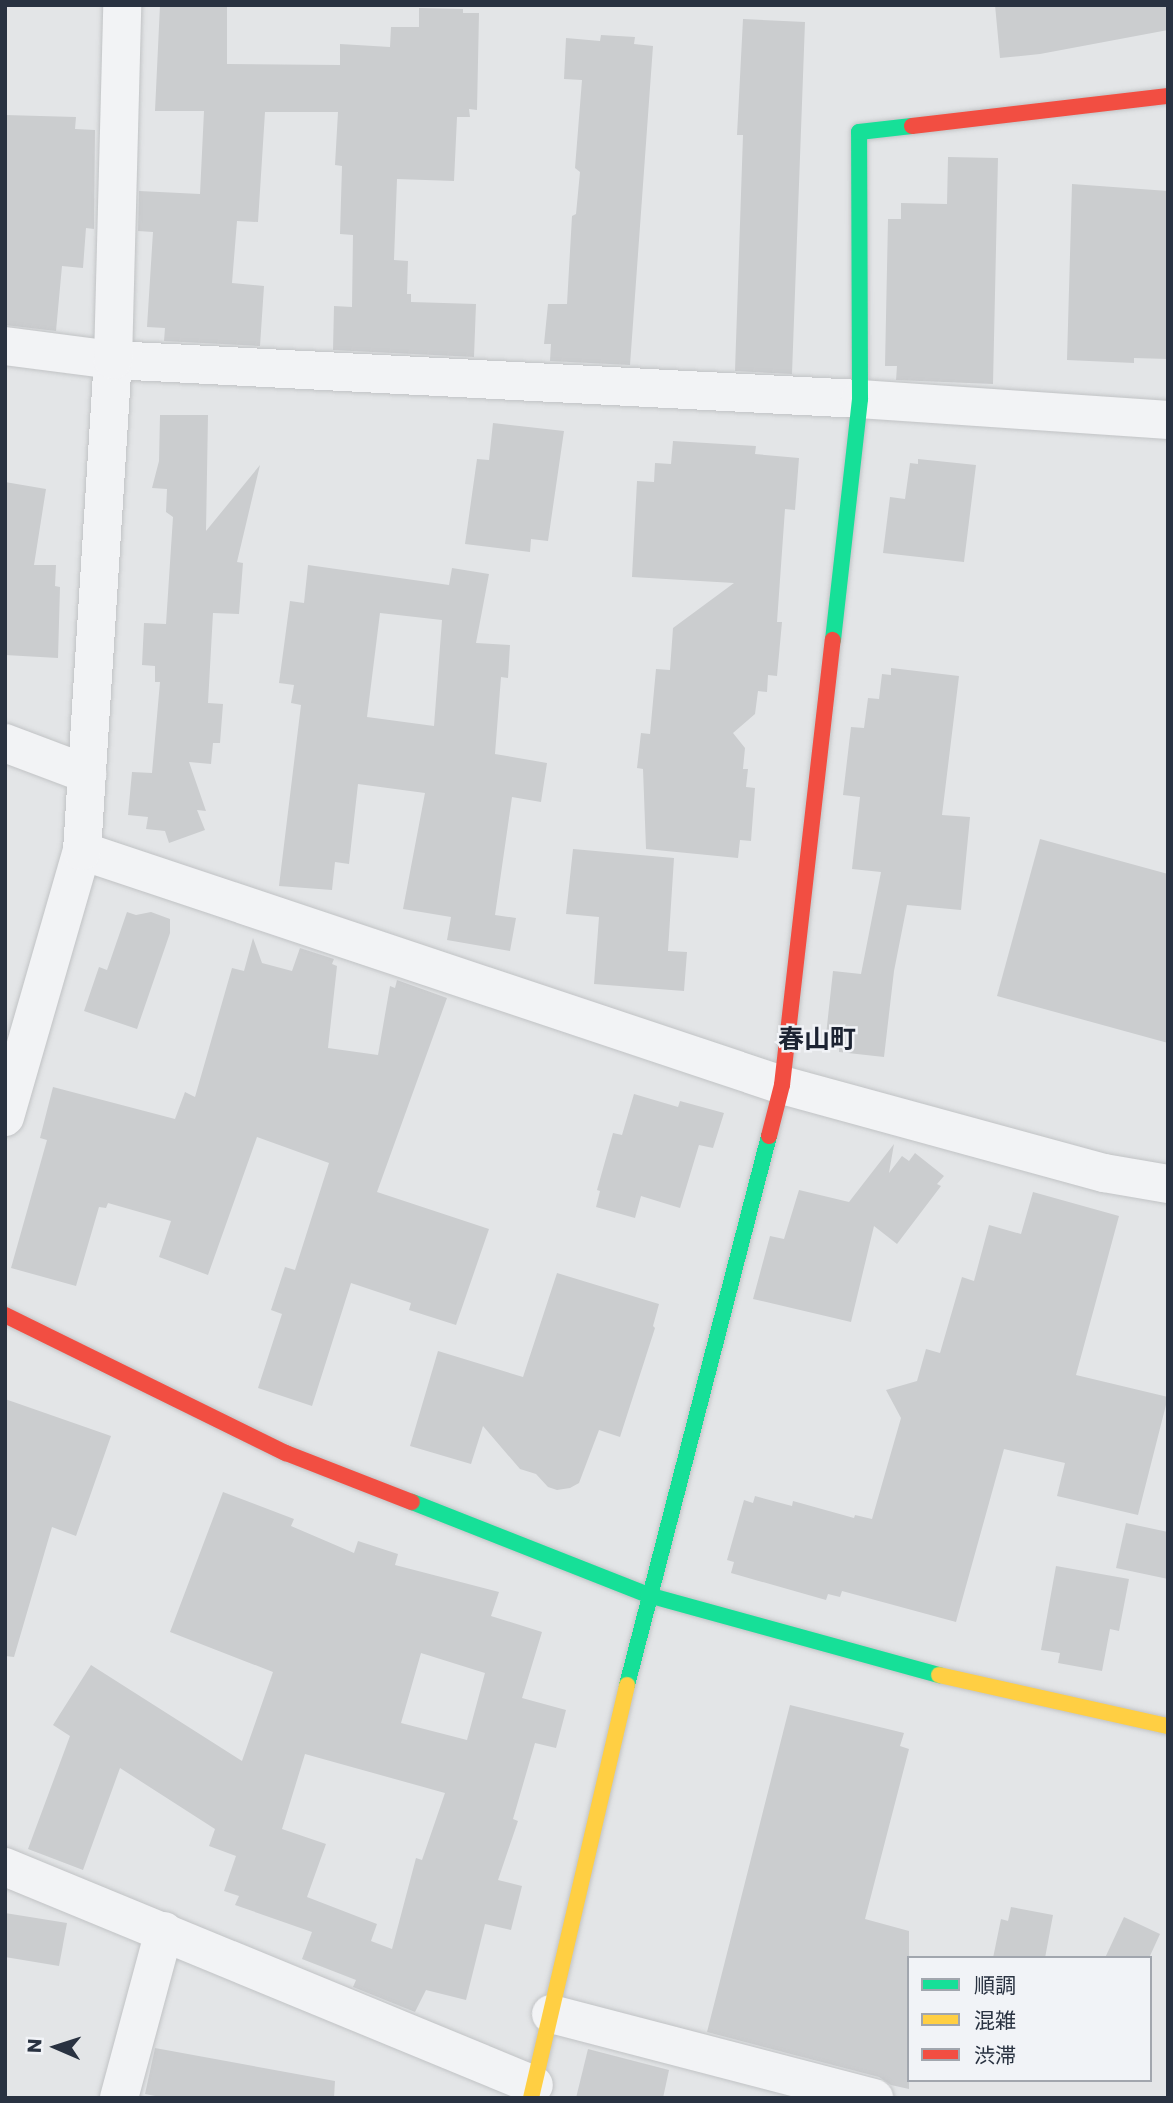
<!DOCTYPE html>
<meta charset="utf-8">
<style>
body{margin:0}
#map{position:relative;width:1173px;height:2103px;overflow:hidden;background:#e3e5e7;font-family:Poppins,"Noto Sans JP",sans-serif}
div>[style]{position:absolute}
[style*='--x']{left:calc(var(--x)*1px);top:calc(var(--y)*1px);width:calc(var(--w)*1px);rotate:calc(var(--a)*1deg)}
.building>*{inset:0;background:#cbcdcf}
.roads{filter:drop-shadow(0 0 2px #c1c3c5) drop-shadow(0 0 2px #c1c3c5)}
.street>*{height:38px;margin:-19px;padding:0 19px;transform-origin:19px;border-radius:19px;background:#f2f3f5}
.fast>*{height:16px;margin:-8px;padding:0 8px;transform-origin:8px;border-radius:8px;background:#16e098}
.slow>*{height:16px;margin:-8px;padding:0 8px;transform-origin:8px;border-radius:8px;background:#ffcf43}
.jam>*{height:16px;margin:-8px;padding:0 8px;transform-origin:8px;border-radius:8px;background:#f24e42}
span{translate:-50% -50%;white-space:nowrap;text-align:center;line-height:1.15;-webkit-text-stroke:5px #f1f3f7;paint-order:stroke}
.quarter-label{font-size:26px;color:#1c2332;font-weight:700}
.frame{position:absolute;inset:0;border:7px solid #293241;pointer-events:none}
.legend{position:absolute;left:907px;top:1956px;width:245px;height:126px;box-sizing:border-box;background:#f1f3f7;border:2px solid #a1a6ae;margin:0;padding:9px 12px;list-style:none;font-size:21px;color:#293241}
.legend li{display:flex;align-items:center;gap:14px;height:35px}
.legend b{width:35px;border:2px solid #a1a6ae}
.north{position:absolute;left:21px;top:2012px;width:70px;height:70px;-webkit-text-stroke:5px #f1f3f7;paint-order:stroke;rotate:273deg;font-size:19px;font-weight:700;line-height:28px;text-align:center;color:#293241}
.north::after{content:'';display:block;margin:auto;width:24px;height:32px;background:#293241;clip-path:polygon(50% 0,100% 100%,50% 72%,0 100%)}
</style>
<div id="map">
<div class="building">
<i style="clip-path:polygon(160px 5px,227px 5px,227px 64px,340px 65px,340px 44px,390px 47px,391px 27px,419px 27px,419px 8px,463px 9px,463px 13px,479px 13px,477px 110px,469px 109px,470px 117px,457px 117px,454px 181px,397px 179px,394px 260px,408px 261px,407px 294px,411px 294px,411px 302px,476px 304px,474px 357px,333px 350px,334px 306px,352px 307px,353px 235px,340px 234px,342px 166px,335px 165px,338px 112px,265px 112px,258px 222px,237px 221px,232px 283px,264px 286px,260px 346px,164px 341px,165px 328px,147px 327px,153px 232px,138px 231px,139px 191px,200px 194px,204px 111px,155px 111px)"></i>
<i style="clip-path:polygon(995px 5px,1168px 5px,1168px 30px,1040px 54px,1000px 58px)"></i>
<i style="clip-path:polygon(743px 19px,805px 22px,792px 374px,735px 371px,743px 135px,737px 135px,738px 116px)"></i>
<i style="clip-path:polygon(601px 35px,635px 37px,634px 44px,653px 46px,630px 365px,550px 361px,551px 344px,544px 344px,548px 304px,567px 304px,572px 216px,576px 214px,580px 172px,575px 168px,582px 80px,564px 79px,566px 38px,600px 41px)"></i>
<i style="clip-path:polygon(5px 115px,76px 117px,75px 129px,95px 130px,94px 229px,86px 228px,83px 268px,62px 266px,56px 331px,5px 325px)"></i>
<i style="clip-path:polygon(948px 157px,998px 158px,993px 384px,896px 380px,897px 366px,885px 366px,888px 219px,901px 219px,901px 203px,947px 204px)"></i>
<i style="clip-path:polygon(1072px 184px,1168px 191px,1168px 359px,1134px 358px,1134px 363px,1067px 360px)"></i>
<i style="clip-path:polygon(160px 415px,208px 415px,206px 531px,260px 465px,237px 562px,243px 563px,239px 614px,213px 613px,208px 703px,223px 704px,220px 743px,213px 743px,211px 764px,189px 762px,206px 811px,197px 810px,205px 830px,169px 843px,165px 831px,146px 829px,148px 817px,128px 815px,132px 772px,152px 773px,160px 682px,155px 682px,155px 666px,142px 665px,144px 623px,166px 624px,173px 517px,166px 512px,167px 489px,152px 488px,159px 461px)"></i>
<i style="clip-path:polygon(493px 423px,564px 431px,548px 541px,531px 539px,530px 552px,465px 544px,477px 459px,489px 460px)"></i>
<i style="clip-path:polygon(673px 441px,756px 446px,755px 454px,799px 458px,795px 510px,785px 509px,777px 622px,782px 622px,777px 676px,768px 675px,767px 692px,758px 691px,755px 714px,733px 733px,745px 748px,743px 769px,748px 769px,746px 787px,755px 788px,751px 841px,740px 840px,738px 858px,646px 849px,643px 769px,637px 768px,641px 733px,650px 734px,656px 669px,670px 670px,673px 628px,734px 583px,632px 577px,637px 481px,654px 482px,655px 463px,671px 464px)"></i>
<i style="clip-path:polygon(918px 459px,976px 465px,964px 562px,883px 553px,890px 497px,905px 499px,910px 463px,918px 464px)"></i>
<i style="clip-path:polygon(5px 482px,46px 489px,34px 565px,56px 565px,55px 586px,60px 587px,58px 658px,5px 655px)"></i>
<i style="clip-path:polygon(evenodd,308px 565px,449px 585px,452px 568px,489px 574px,476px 643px,510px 645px,508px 678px,501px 677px,495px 754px,547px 763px,541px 802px,512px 797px,495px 915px,516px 918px,510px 951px,447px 940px,451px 917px,403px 909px,425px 793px,358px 784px,349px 864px,335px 862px,332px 890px,279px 886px,301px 705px,291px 703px,294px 685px,279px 683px,290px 601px,304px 603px,308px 565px,380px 613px,442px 620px,434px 726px,367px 717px,380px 613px)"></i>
<i style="clip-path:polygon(891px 668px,959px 676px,942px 815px,970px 817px,961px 910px,907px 905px,894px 971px,884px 1057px,839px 1052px,839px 1046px,825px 1044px,833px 971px,861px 974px,881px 872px,852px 869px,860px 797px,843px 795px,851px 727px,864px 728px,868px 698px,879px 699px,882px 674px,891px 675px)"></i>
<i style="clip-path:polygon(1040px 839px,1168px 874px,1168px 1043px,997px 996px)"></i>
<i style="clip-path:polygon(573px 849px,674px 858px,668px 951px,687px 952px,684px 991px,594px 984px,599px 917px,566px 914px)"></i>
<i style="clip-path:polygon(127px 912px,136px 915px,151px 912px,170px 919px,170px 933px,137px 1029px,84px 1011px,99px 967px,107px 970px)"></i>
<i style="clip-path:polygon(253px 938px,262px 963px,292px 971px,300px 948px,334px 959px,332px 964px,337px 966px,328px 1048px,378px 1055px,390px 986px,395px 988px,397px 980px,447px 998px,377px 1192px,489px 1229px,456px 1325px,409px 1310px,411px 1303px,351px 1283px,312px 1406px,258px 1388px,282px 1314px,271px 1310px,285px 1267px,295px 1270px,329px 1163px,257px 1137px,208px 1275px,159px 1257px,171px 1221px,108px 1203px,106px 1208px,99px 1207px,76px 1286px,11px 1268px,47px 1140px,40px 1138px,53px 1087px,175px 1119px,185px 1092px,195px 1097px,232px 968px,244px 971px)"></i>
<i style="clip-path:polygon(634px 1094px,678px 1107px,680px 1101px,724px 1113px,713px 1148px,699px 1145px,680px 1208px,641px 1196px,635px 1218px,596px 1207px,600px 1191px,597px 1190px,613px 1133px,622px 1135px)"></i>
<i style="clip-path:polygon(894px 1144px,889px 1173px,902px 1156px,909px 1161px,915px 1153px,944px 1176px,937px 1184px,941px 1186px,897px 1244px,874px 1226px,851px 1322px,753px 1299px,770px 1236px,784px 1239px,799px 1190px,849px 1202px)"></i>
<i style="clip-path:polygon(1033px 1192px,1119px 1216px,1076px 1375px,1168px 1397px,1138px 1515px,1057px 1496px,1065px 1463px,1004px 1449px,956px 1622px,842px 1591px,840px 1597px,828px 1594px,826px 1600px,731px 1573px,734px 1562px,727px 1560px,744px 1500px,753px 1503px,755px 1496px,792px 1506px,793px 1501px,854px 1518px,855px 1515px,872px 1519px,901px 1418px,886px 1390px,917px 1381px,926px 1349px,940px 1353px,962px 1277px,974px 1281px,989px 1225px,1021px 1234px)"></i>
<i style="clip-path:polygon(557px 1273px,659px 1304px,653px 1326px,655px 1328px,620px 1437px,599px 1430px,579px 1483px,570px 1488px,557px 1490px,548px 1487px,536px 1474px,520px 1469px,483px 1426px,471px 1464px,410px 1446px,438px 1351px,523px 1377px)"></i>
<i style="clip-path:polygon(5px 1399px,111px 1436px,76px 1536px,52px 1527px,14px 1657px,5px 1656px)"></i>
<i style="clip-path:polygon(evenodd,223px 1492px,294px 1519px,291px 1526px,354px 1553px,358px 1541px,398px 1554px,395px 1565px,499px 1592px,491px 1616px,542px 1632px,522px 1698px,566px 1710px,556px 1748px,535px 1743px,513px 1819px,518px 1821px,498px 1880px,522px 1886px,511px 1930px,485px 1924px,466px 2000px,426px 1990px,415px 2012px,353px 1987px,356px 1980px,302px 1959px,312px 1932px,235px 1905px,239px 1896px,224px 1891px,236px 1856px,209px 1846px,215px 1829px,120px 1768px,83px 1870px,28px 1849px,70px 1736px,53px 1725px,91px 1665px,242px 1761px,273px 1672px,170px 1632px,223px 1492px,421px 1653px,485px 1673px,467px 1740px,401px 1723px,421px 1653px,223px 1492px,305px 1754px,445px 1793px,422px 1860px,416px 1858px,392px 1949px,371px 1941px,377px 1924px,307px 1897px,326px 1844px,282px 1829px,305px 1754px)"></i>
<i style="clip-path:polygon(1126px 1523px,1168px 1532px,1168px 1579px,1116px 1568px)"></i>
<i style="clip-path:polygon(1056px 1566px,1129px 1579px,1119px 1631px,1110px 1629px,1102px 1671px,1058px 1663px,1060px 1653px,1041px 1650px)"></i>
<i style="clip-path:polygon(790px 1705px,904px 1733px,900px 1746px,909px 1749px,865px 1919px,909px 1931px,909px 2089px,891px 2085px,879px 2077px,707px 2032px)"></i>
<i style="clip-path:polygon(1011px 1907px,1053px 1915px,1045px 1958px,993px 1958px,1001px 1919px,1008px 1921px)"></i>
<i style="clip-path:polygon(5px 1913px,67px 1923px,59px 1966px,5px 1957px)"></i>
<i style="clip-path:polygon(1124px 1917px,1160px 1934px,1149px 1958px,1105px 1958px)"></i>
<i style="clip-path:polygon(155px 2048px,335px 2081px,334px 2098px,166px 2098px,145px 2094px)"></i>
<i style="clip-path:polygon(588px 2049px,669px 2070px,663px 2098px,576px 2098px)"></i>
</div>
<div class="roads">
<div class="street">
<i style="--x:5;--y:346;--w:109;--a:7.4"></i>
<i style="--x:113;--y:360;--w:748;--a:2.99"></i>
<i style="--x:860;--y:399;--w:309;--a:3.9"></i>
<i style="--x:5;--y:743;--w:88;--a:20.7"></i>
<i style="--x:82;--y:851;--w:738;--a:18.48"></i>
<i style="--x:782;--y:1085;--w:334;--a:15.3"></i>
<i style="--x:1104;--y:1173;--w:65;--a:9.8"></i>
<i style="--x:5;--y:1117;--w:277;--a:-73.9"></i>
<i style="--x:82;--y:851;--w:492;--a:-86.4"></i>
<i style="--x:113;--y:360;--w:355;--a:-88.5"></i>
<i style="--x:5;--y:1867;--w:572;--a:22.4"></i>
<i style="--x:551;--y:2014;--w:334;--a:14.6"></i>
<i style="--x:119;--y:2098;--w:173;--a:-74.9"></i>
</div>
<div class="fast">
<i style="--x:833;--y:640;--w:243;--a:-83.6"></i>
<i style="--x:860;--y:399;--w:267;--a:-90.2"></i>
<i style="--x:859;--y:132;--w:53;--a:-6.5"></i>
<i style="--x:412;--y:1502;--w:254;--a:21.5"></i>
<i style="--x:648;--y:1595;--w:302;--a:15.4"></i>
<i style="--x:627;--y:1685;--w:567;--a:-75.5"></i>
</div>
<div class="slow">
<i style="--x:939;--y:1675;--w:235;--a:12.6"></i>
<i style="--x:531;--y:2098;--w:424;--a:-76.9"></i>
</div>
<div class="jam">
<i style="--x:912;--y:126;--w:258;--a:-6.7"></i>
<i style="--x:769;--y:1136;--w:53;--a:-75.7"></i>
<i style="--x:782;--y:1085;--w:448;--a:-83.5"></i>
<i style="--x:5;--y:1315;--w:313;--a:26.2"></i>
<i style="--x:286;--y:1453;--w:135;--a:21.3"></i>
</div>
</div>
<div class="quarter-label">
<span style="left:817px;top:1040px">春山町</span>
</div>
<div class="frame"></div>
<ul class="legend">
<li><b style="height:9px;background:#16e098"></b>順調</li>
<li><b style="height:9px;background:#ffcf43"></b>混雑</li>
<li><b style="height:9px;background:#f24e42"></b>渋滞</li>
</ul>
<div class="north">N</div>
</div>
